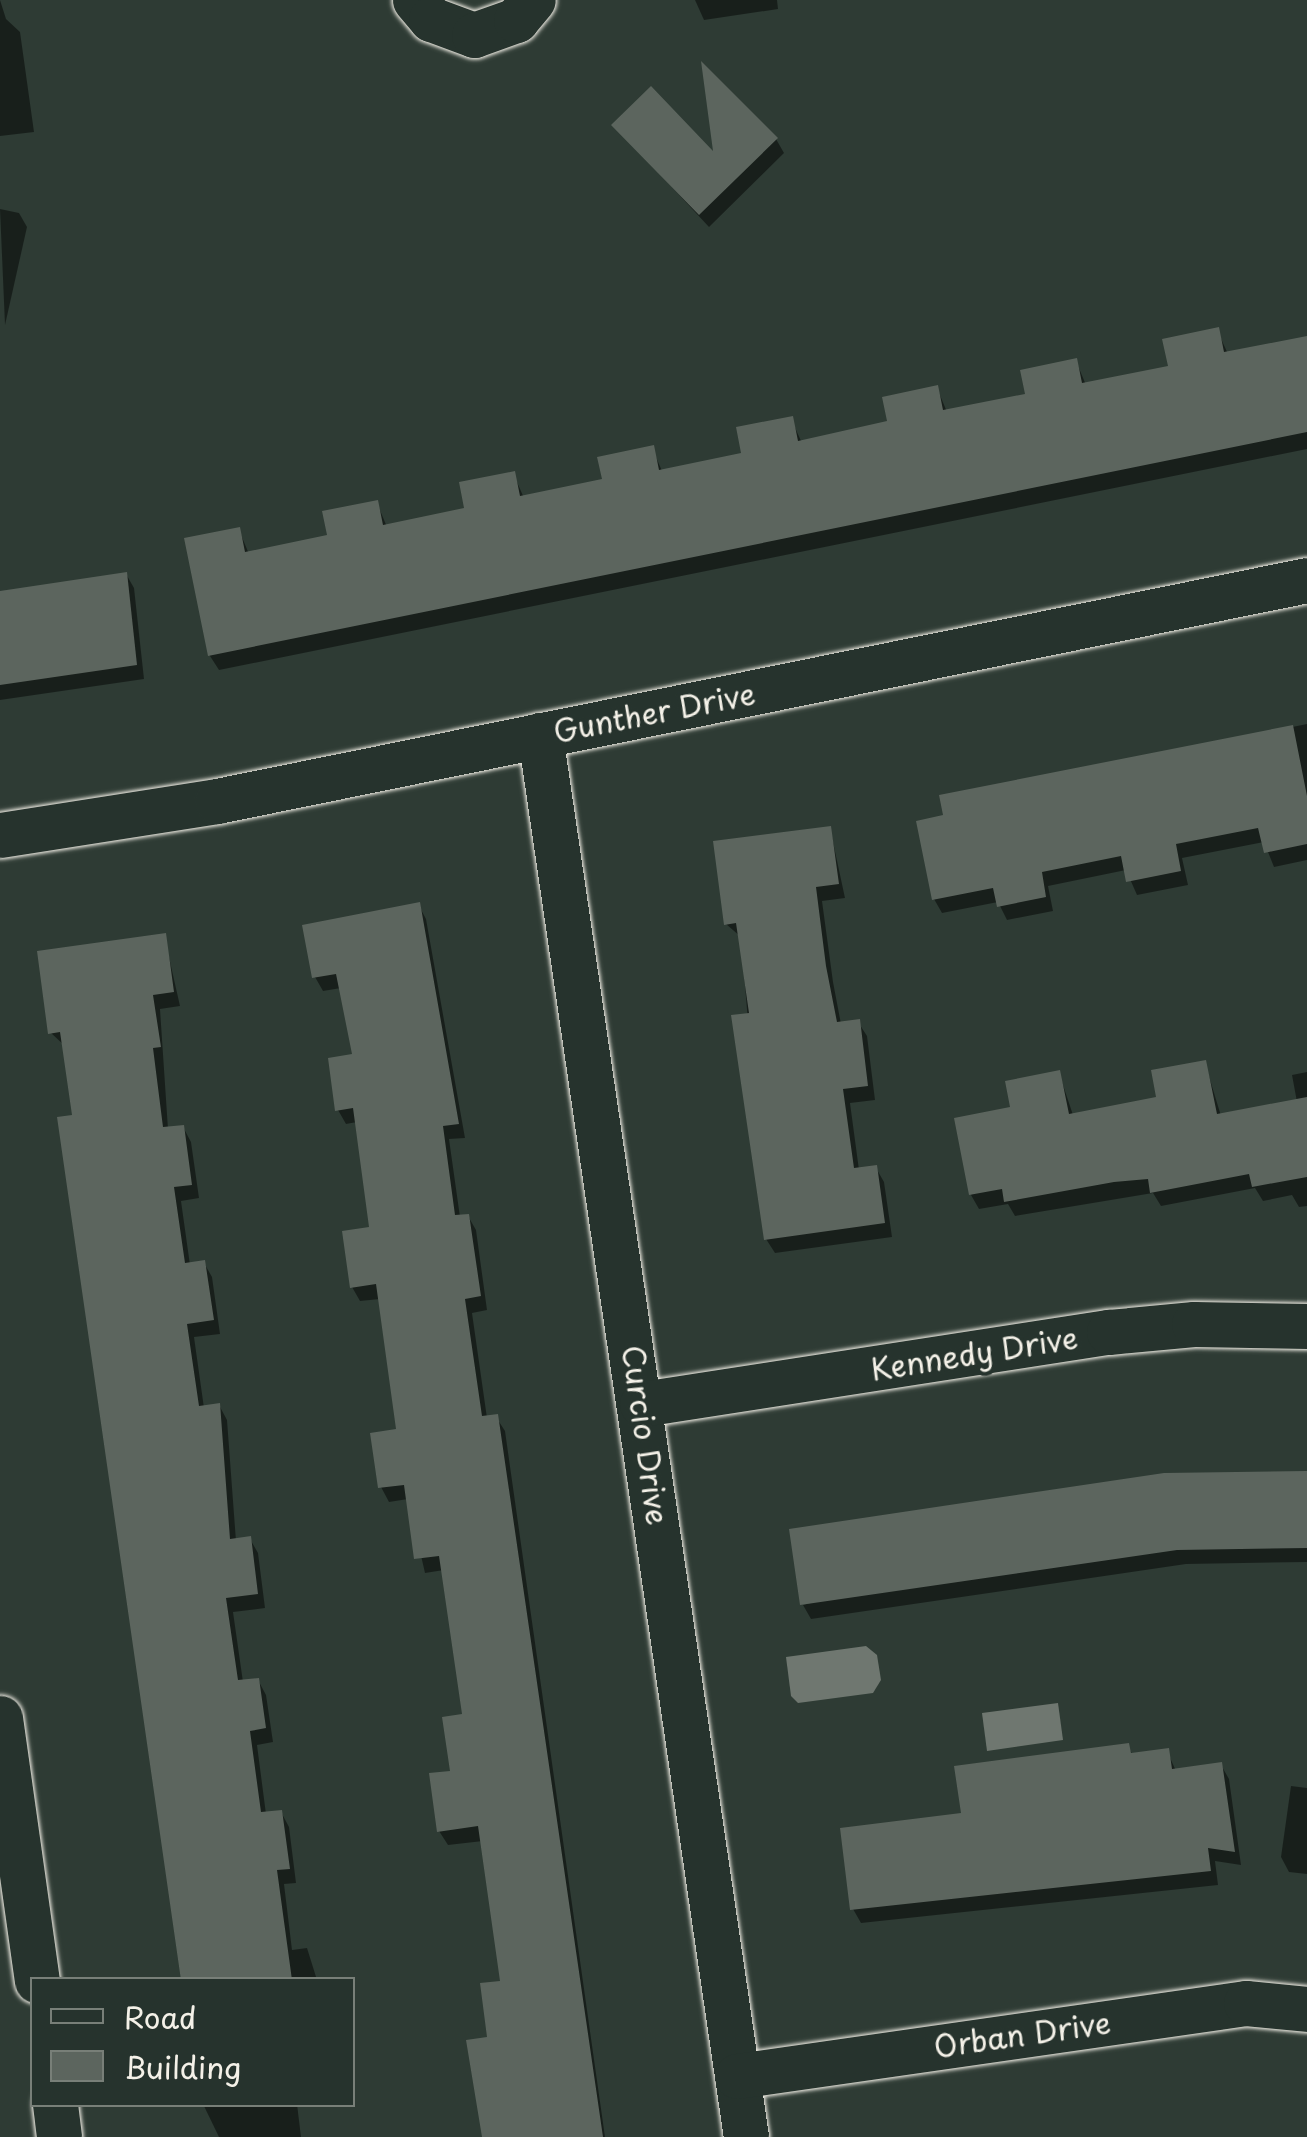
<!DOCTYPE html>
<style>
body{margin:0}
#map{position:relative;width:1307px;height:2137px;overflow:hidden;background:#2e3b34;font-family:"Playpen Sans",sans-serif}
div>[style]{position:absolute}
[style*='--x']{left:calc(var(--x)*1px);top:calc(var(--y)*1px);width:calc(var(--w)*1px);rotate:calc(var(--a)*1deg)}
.water>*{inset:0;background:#6f7770}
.shadow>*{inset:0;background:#0007}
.building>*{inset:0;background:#5c655e}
.roads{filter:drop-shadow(0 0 2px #f4f1e8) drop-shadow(0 0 2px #f4f1e8)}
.minor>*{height:45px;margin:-22.5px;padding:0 22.5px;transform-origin:22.5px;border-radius:22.5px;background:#26332d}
span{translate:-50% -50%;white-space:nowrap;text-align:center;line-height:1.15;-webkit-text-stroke:8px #26332d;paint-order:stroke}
.street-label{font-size:30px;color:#f4f1e8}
.legend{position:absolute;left:30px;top:1977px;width:325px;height:130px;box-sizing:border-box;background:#26332d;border:2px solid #787f78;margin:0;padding:12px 18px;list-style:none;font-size:30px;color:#f4f1e8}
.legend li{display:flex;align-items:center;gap:20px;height:50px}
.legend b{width:50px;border:2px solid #787f78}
</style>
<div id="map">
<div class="water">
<i style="clip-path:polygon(866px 1646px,877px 1655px,881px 1680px,873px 1693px,798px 1703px,791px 1696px,786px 1657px)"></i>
<i style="clip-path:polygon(1058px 1703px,1063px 1740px,987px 1751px,982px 1713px)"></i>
</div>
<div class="shadow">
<i style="clip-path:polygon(0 0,6px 19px,20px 32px,34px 132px,0 136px)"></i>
<i style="clip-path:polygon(695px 0,777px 0,778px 9px,704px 20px)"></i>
<i style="clip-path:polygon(614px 125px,717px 158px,776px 139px,784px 153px,709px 227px)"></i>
<i style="clip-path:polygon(0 209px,19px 213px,27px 227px,5px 325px)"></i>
<i style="clip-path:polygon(1217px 330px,1228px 354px,1307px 338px,1307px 449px,219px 670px,210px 656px,187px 540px,239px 530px,249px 554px,330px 537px,377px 503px,387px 527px,467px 510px,513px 473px,524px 498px,605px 481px,652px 448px,662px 471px,744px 455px,791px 419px,802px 443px,890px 423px,937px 388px,947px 412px,1028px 396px,1076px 361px,1086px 385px,1171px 368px)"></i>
<i style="clip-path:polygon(126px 574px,134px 588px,144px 679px,0 700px,0 593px)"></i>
<i style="clip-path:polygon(1307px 724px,1307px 860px,1274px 867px,1264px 842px,1182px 858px,1188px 885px,1137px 895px,1126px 870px,1048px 886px,1053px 911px,1007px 920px,998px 902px,942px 913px,934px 899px,946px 817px,942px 797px)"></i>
<i style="clip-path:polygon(830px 828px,845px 898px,822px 901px,833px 982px,841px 1024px,858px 1022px,867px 1036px,875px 1100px,850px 1103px,859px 1170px,876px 1168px,884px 1182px,892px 1237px,775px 1253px,766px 1239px,741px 937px,726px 924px)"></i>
<i style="clip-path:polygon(418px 904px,426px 919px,465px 1138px,449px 1139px,460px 1217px,468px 1216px,476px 1230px,487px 1310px,472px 1313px,487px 1418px,496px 1417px,505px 1431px,605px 2137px,483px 2137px,490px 2039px,502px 1983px,483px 1841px,448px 1845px,439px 1831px,464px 1716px,444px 1570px,425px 1573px,408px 1499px,389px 1502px,381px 1487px,399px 1431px,380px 1299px,360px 1301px,352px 1287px,372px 1230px,357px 1122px,346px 1124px,338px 1110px,355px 1056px,341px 988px,323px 991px,315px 977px)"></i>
<i style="clip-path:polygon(164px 935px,180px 1006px,160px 1009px,168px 1129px,183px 1127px,191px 1142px,199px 1198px,181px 1201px,190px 1265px,204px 1263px,212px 1277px,220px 1334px,194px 1337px,204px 1408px,219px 1405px,227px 1420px,236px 1541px,250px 1539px,258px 1553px,265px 1608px,233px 1612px,243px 1682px,258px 1680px,266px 1695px,273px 1742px,257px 1745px,266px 1814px,281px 1812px,289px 1827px,296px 1883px,284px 1884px,292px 1950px,307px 1948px,317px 1980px,183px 1980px,65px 1046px,51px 1033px)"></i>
<i style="clip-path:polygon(1205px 1063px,1221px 1116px,1297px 1102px,1292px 1075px,1307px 1072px,1307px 1206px,1299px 1207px,1292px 1195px,1263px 1201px,1255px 1188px,1161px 1206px,1153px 1193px,1015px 1216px,1008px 1204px,979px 1209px,971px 1195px,1013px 1109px,1059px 1073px,1073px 1115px,1159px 1099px)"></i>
<i style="clip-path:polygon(1307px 1474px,1307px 1562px,1186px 1564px,811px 1619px,803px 1605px)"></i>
<i style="clip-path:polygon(1127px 1746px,1133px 1755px,1167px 1751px,1176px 1771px,1221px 1765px,1229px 1779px,1241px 1865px,1215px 1861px,1218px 1885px,861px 1923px,853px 1909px,964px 1815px)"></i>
<i style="clip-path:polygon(1291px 1786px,1307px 1788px,1307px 1874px,1289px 1872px,1281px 1857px)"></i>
<i style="clip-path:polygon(203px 2104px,297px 2104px,301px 2137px,219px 2137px)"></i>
</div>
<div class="building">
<i style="clip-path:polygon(701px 61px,778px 138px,699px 215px,611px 125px,651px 86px,713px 151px)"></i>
<i style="clip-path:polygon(1219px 327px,1224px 352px,1307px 336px,1307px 432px,208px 656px,184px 538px,240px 527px,245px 552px,327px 535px,322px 511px,378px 500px,383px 525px,464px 508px,459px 482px,515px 471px,520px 496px,602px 479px,597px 457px,654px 445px,659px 470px,741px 453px,736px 427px,793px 416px,798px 441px,887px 421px,882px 397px,938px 385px,943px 410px,1025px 394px,1020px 370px,1077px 358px,1082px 383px,1168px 366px,1162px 339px)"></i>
<i style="clip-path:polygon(127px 572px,137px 665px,0 685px,0 591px)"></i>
<i style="clip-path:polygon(1293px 725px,1307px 796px,1307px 844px,1264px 853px,1258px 828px,1176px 844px,1181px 871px,1126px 882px,1121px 856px,1042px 872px,1046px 897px,997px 907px,993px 888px,932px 900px,916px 821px,943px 815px,939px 795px)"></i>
<i style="clip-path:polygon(831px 826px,839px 884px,816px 887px,826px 966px,837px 1022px,860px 1019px,868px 1086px,843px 1089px,854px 1168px,877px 1165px,885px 1223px,764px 1240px,731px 1015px,749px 1013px,736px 923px,724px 925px,713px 841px)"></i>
<i style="clip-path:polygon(420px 902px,459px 1124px,443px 1126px,455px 1215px,469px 1214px,481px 1296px,465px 1299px,482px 1416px,498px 1414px,603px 2137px,482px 2137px,466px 2040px,487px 2037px,480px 1983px,500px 1981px,478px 1826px,437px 1832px,429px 1773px,450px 1771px,442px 1717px,462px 1714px,439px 1556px,414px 1559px,404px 1485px,378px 1488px,370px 1433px,396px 1429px,376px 1284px,350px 1288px,342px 1231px,369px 1227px,353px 1108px,335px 1111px,328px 1058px,352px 1054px,336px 974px,312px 978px,302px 925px)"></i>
<i style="clip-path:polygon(166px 933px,174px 992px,153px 995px,161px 1047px,153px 1048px,163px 1127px,184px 1125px,192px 1185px,174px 1187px,185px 1263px,205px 1260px,214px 1320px,187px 1324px,199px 1406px,220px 1403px,230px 1539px,251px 1536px,258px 1594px,226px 1598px,238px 1680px,259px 1678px,266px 1728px,250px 1731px,261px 1812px,282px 1810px,290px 1869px,277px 1870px,292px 1980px,181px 1980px,57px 1117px,72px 1115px,60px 1032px,48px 1034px,37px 951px)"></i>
<i style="clip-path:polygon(1206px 1060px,1217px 1114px,1307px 1097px,1307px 1177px,1252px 1187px,1249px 1174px,1150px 1193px,1148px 1179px,1114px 1182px,1004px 1202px,1002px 1189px,969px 1195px,954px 1118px,1010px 1107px,1005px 1081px,1060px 1070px,1069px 1114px,1156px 1097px,1151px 1070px)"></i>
<i style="clip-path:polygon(1307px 1471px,1307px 1548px,1177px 1550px,800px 1605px,789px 1529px,1164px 1473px)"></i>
<i style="clip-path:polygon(1129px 1743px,1131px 1753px,1169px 1748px,1172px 1769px,1222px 1762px,1235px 1852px,1208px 1848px,1211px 1871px,850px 1910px,840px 1828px,961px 1813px,954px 1766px)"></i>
</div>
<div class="roads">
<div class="minor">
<i style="--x:415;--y:0;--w:25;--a:50"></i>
<i style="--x:431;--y:19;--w:46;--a:20.4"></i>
<i style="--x:474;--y:35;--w:45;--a:-19.7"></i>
<i style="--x:516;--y:20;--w:26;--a:-50"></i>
<i style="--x:540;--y:735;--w:1417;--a:81.64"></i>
<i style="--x:0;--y:835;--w:220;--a:-8.9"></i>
<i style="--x:217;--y:801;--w:1112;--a:-11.46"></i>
<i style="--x:642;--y:1404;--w:473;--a:-8.8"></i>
<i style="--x:1109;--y:1332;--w:85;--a:-5.4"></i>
<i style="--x:1194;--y:1324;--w:113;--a:1"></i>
<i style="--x:0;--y:1718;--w:265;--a:82"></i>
<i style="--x:737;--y:2076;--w:514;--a:-8.16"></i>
<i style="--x:1246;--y:2003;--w:61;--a:5.6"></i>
<i style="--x:55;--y:2104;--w:33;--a:83"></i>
</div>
</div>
<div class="street-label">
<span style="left:654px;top:712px;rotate:-11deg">Gunther Drive</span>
<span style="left:974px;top:1353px;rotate:-9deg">Kennedy Drive</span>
<span style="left:646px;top:1435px;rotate:82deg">Curcio Drive</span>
<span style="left:1022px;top:2034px;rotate:-8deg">Orban Drive</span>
</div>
<ul class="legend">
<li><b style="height:12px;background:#26332d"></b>Road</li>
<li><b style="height:28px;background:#5c655e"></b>Building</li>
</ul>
</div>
